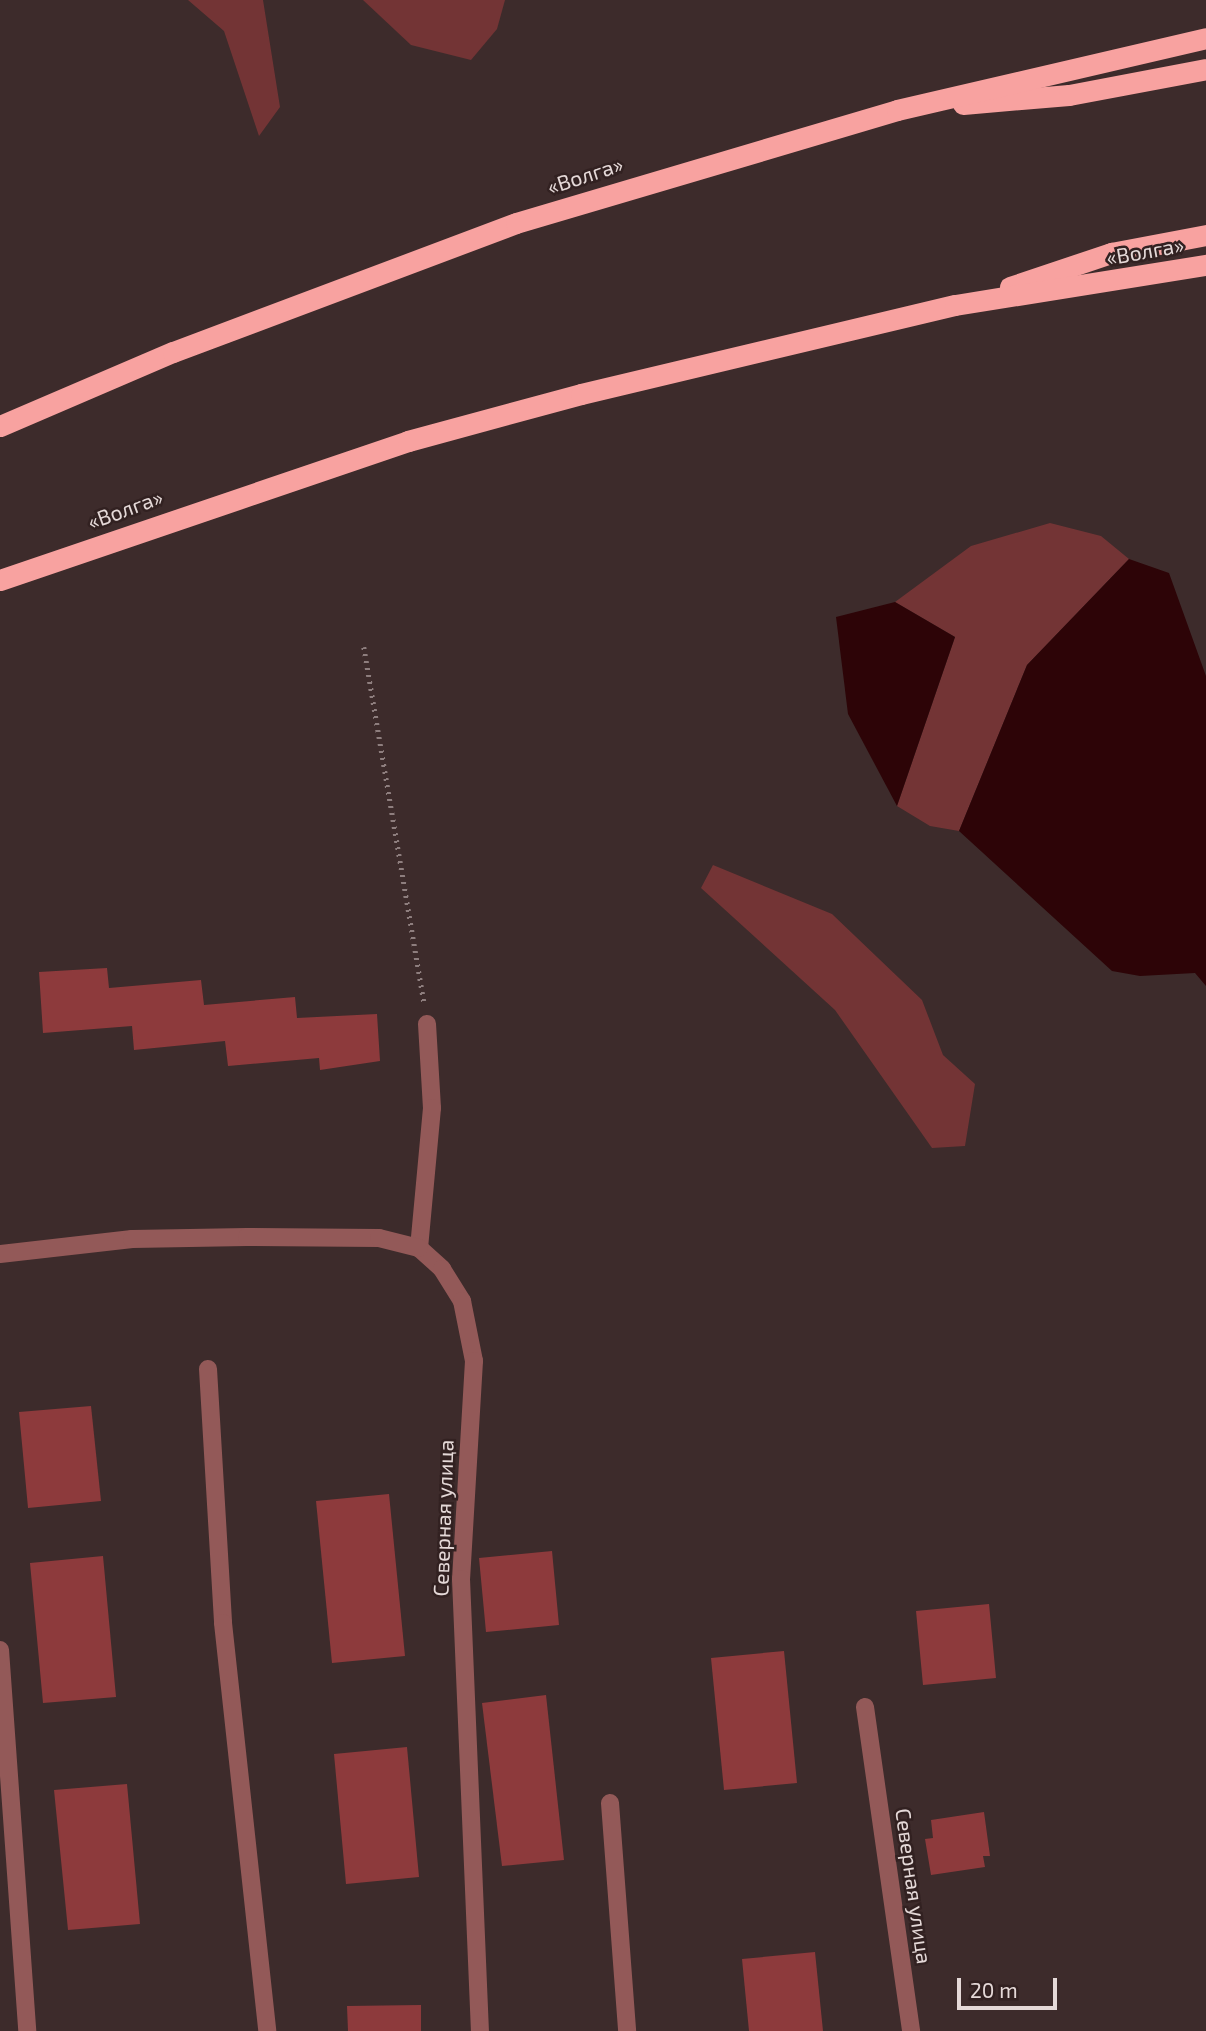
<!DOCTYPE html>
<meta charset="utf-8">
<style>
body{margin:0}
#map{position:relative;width:1206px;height:2031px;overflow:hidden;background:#3d2b2b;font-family:"Exo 2",sans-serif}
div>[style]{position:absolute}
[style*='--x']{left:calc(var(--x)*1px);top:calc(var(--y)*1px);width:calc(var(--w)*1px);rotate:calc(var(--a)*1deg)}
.green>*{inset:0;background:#733435}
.water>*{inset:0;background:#2d0407}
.building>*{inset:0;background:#8d3a3c}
.path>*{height:4.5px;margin-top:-2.25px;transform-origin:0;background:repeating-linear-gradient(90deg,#8e7e7e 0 2px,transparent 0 7px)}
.minor>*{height:18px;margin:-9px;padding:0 9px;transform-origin:9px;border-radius:9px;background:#935958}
.highway>*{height:21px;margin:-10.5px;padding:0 10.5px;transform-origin:10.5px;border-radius:10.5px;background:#f8a2a0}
span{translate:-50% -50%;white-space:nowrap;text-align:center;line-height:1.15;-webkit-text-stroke:5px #322121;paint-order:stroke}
.street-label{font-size:21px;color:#e5d9d8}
.scale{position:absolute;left:957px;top:1978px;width:100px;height:32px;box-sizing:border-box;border:4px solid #e5d9d8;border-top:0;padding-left:9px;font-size:21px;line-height:24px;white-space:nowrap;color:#e5d9d8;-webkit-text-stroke:5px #322121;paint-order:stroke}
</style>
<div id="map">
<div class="green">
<i style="clip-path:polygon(188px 0,263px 0,280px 107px,259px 136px,224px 31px)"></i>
<i style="clip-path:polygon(363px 0,505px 0,497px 29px,471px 60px,411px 45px)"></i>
<i style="clip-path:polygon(1050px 523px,1101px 536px,1129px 559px,1027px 665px,959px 831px,930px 826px,897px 806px,955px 637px,895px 602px,971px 546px)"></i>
<i style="clip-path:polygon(713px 865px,832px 914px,922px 1000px,943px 1055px,975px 1084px,965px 1146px,932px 1148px,835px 1010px,701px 888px)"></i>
</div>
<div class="water">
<i style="clip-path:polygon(1129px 559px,1169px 573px,1206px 676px,1206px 986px,1195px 973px,1140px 976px,1112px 971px,959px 831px,1027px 665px)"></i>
<i style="clip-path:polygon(895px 602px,955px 637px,897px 806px,848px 714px,836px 617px)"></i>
</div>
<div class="building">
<i style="clip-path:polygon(107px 968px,109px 988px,201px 980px,204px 1005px,295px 997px,297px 1018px,377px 1014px,380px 1061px,320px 1070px,319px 1058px,228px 1066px,225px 1041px,134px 1050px,132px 1026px,43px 1033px,39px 972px)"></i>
<i style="clip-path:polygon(91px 1406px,101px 1501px,28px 1508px,19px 1412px)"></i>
<i style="clip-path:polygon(389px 1494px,405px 1656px,332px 1663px,316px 1501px)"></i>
<i style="clip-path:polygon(552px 1551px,559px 1625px,486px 1632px,479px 1558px)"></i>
<i style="clip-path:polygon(103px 1556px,116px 1697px,43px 1703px,30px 1563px)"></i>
<i style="clip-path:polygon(989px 1604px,996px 1678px,923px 1685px,916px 1611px)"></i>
<i style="clip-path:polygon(784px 1651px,797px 1783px,724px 1790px,711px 1658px)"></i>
<i style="clip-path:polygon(546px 1695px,564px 1860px,502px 1866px,482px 1703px)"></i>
<i style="clip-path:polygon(407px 1747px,419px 1877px,346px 1884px,334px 1754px)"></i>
<i style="clip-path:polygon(127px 1784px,140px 1924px,68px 1930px,54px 1790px)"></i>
<i style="clip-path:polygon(984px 1812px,990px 1856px,983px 1856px,985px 1867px,931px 1875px,925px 1839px,933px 1838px,931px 1820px)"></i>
<i style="clip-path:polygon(815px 1952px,823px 2031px,749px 2031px,742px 1959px)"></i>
<i style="clip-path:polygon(421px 2005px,421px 2031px,348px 2031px,347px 2006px)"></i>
</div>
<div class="path">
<i style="--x:364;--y:647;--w:360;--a:80.4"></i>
</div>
<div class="minor">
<i style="--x:427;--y:1024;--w:84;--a:86.6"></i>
<i style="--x:432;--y:1108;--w:141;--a:95.3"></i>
<i style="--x:419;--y:1248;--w:31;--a:42"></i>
<i style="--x:442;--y:1269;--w:38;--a:58"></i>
<i style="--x:462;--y:1301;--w:61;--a:78.7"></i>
<i style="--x:474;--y:1361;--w:218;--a:93.4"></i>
<i style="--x:461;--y:1579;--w:452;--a:87.6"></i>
<i style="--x:0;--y:1254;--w:133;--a:-6.5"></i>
<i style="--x:132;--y:1239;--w:115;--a:-1"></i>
<i style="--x:247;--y:1237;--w:132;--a:0.4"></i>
<i style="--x:379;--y:1238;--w:41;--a:14"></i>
<i style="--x:208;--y:1369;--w:254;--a:86.6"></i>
<i style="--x:223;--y:1623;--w:410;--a:83.8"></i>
<i style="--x:0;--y:1650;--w:382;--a:85.9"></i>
<i style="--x:865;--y:1707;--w:327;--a:81.9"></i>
<i style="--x:610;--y:1803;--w:229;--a:85.7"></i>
</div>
<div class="highway">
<i style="--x:963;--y:104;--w:106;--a:-4.9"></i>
<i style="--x:1069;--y:95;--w:139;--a:-10.7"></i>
<i style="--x:1010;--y:287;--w:107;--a:-18.6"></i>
<i style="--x:1111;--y:253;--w:97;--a:-10.7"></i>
<i style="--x:0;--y:426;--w:188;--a:-23.2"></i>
<i style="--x:173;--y:352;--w:366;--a:-20.6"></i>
<i style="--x:516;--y:223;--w:397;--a:-16.5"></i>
<i style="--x:897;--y:110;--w:317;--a:-13.1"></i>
<i style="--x:0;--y:580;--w:431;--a:-18.8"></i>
<i style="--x:408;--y:441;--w:179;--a:-15.2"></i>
<i style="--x:581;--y:394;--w:384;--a:-13.4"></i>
<i style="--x:955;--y:305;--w:254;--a:-9.1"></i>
</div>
<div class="street-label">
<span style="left:585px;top:175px;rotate:-18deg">«Волга»</span>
<span style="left:1145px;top:251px;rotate:-10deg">«Волга»</span>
<span style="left:125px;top:509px;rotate:-20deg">«Волга»</span>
<span style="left:443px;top:1518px;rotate:-88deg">Северная улица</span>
<span style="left:914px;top:1886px;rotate:82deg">Северная улица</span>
</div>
<div class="scale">20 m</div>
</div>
